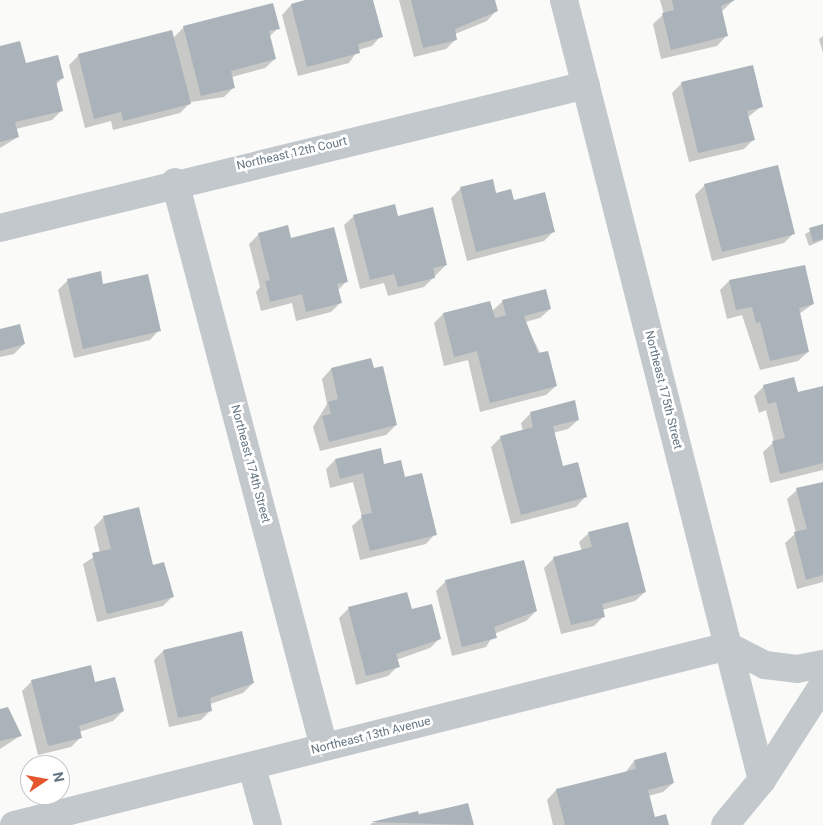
<!DOCTYPE html>
<style>
body{margin:0}
#map{position:relative;width:823px;height:825px;overflow:hidden;background:#fafaf8;font-family:Roboto,sans-serif}
div>[style]{position:absolute}
[style*='--x']{left:calc(var(--x)*1px);top:calc(var(--y)*1px);width:calc(var(--w)*1px);rotate:calc(var(--a)*1deg)}
.shadow>*{inset:0;background:#0003}
.building>*{inset:0;background:#aab3b9}
.street>*{height:28px;margin:-14px;padding:0 14px;transform-origin:14px;border-radius:14px;background:#c3c8cc}
span{translate:-50% -50%;white-space:nowrap;text-align:center;line-height:1.15;-webkit-text-stroke:5px #fff;paint-order:stroke}
.street-label{font-size:12px;color:#657683}
.north{position:absolute;left:20px;top:755px;width:50px;height:50px;box-sizing:border-box;background:#fff;border:1px solid #c1c8cd;border-radius:50%;rotate:78deg;font-size:14px;font-weight:700;line-height:20px;text-align:center;color:#657683}
.north::after{content:'';display:block;margin:auto;width:18px;height:22px;background:#e4572e;clip-path:polygon(50% 0,100% 100%,50% 72%,0 100%)}
</style>
<div id="map">
<div class="shadow">
<i style="clip-path:polygon(310px 0,372px 0,381px 36px,372px 46px,358px 50px,349px 63px,298px 76px,282px 15px,291px 5px)"></i>
<i style="clip-path:polygon(399px 0,494px 0,496px 11px,487px 21px,455px 34px,456px 39px,446px 49px,414px 57px)"></i>
<i style="clip-path:polygon(660px 0,734px 0,721px 12px,726px 36px,717px 46px,661px 59px,653px 24px,664px 14px)"></i>
<i style="clip-path:polygon(184px 27px,278px 28px,269px 37px,275px 59px,265px 68px,232px 77px,234px 87px,224px 97px,191px 102px,180px 113px,113px 130px,111px 121px,85px 128px,69px 65px,79px 55px,173px 38px)"></i>
<i style="clip-path:polygon(823px 36px,823px 53px,819px 39px)"></i>
<i style="clip-path:polygon(0 47px,25px 64px,62px 78px,56px 85px,62px 110px,52px 120px,16px 129px,18px 137px,0 148px)"></i>
<i style="clip-path:polygon(682px 83px,762px 106px,748px 117px,753px 140px,744px 149px,689px 162px,672px 93px)"></i>
<i style="clip-path:polygon(492px 180px,496px 194px,554px 231px,544px 241px,467px 261px,451px 198px,460px 189px)"></i>
<i style="clip-path:polygon(705px 185px,794px 233px,784px 243px,712px 261px,695px 195px)"></i>
<i style="clip-path:polygon(354px 216px,397px 217px,446px 265px,424px 287px,388px 296px,384px 283px,360px 289px,344px 225px)"></i>
<i style="clip-path:polygon(822px 225px,823px 240px,809px 246px,805px 234px)"></i>
<i style="clip-path:polygon(259px 234px,290px 239px,347px 281px,337px 291px,340px 303px,331px 312px,296px 321px,292px 303px,261px 311px,256px 292px,260px 287px,249px 244px)"></i>
<i style="clip-path:polygon(68px 280px,102px 286px,159px 330px,150px 340px,74px 358px,58px 290px)"></i>
<i style="clip-path:polygon(729px 281px,813px 304px,799px 314px,808px 352px,798px 361px,760px 370px,742px 315px,727px 319px,720px 290px)"></i>
<i style="clip-path:polygon(503px 301px,550px 309px,540px 318px,525px 322px,556px 386px,546px 395px,480px 412px,468px 360px,444px 366px,434px 323px,443px 314px,492px 311px)"></i>
<i style="clip-path:polygon(0 330px,24px 344px,14px 354px,0 357px)"></i>
<i style="clip-path:polygon(331px 369px,396px 425px,386px 435px,320px 451px,313px 427px,327px 404px,322px 379px)"></i>
<i style="clip-path:polygon(764px 386px,797px 394px,823px 387px,823px 470px,770px 483px,763px 452px,774px 442px,766px 410px,759px 413px,754px 396px)"></i>
<i style="clip-path:polygon(574px 402px,578px 420px,568px 429px,553px 433px,562px 467px,585px 497px,576px 507px,511px 524px,491px 447px,501px 437px,523px 431px,521px 423px,530px 414px)"></i>
<i style="clip-path:polygon(335px 460px,384px 465px,404px 479px,435px 534px,426px 544px,360px 560px,352px 526px,362px 517px,353px 482px,330px 488px,326px 469px)"></i>
<i style="clip-path:polygon(823px 485px,823px 582px,797px 589px,785px 543px,796px 533px,787px 499px,797px 490px)"></i>
<i style="clip-path:polygon(104px 517px,152px 566px,172px 597px,163px 606px,97px 622px,83px 564px,100px 553px,94px 527px)"></i>
<i style="clip-path:polygon(589px 533px,645px 592px,635px 601px,602px 610px,604px 616px,594px 626px,561px 634px,544px 568px,554px 558px,582px 551px,579px 542px)"></i>
<i style="clip-path:polygon(446px 581px,536px 611px,526px 621px,494px 634px,486px 647px,452px 656px,436px 591px)"></i>
<i style="clip-path:polygon(349px 608px,411px 611px,440px 638px,430px 648px,396px 660px,398px 666px,388px 676px,356px 685px,339px 618px)"></i>
<i style="clip-path:polygon(163px 651px,253px 683px,243px 693px,210px 704px,211px 710px,201px 720px,169px 727px,154px 660px)"></i>
<i style="clip-path:polygon(32px 681px,94px 683px,123px 711px,113px 721px,79px 732px,81px 737px,71px 747px,38px 755px,22px 691px)"></i>
<i style="clip-path:polygon(0 709px,7px 709px,20px 736px,0 749px)"></i>
<i style="clip-path:polygon(634px 761px,673px 783px,663px 792px,648px 796px,654px 818px,668px 825px,553px 825px,547px 800px,556px 790px,625px 773px)"></i>
<i style="clip-path:polygon(468px 804px,473px 825px,370px 825px,372px 823px)"></i>
</div>
<div class="building">
<i style="clip-path:polygon(305px 0,373px 0,383px 37px,358px 44px,360px 53px,307px 67px,291px 4px)"></i>
<i style="clip-path:polygon(411px 0,495px 0,498px 11px,455px 29px,457px 40px,423px 48px)"></i>
<i style="clip-path:polygon(672px 0,735px 0,721px 6px,728px 36px,671px 50px,662px 13px,674px 10px)"></i>
<i style="clip-path:polygon(273px 3px,280px 29px,269px 31px,276px 59px,231px 71px,235px 88px,201px 96px,183px 26px)"></i>
<i style="clip-path:polygon(172px 30px,191px 104px,123px 121px,121px 112px,94px 119px,78px 54px)"></i>
<i style="clip-path:polygon(20px 41px,26px 63px,58px 55px,64px 78px,56px 81px,63px 111px,15px 122px,19px 137px,0 142px,0 46px)"></i>
<i style="clip-path:polygon(753px 65px,763px 107px,747px 111px,755px 140px,698px 153px,681px 82px)"></i>
<i style="clip-path:polygon(778px 165px,795px 234px,722px 252px,704px 184px)"></i>
<i style="clip-path:polygon(493px 179px,496px 193px,511px 189px,514px 200px,545px 192px,555px 232px,476px 252px,460px 187px)"></i>
<i style="clip-path:polygon(395px 204px,398px 216px,433px 207px,447px 265px,433px 268px,435px 278px,398px 287px,394px 274px,370px 280px,353px 215px)"></i>
<i style="clip-path:polygon(823px 224px,823px 239px,813px 242px,809px 228px)"></i>
<i style="clip-path:polygon(288px 225px,291px 238px,334px 227px,348px 282px,337px 284px,342px 303px,306px 312px,302px 294px,270px 302px,265px 281px,270px 280px,258px 233px)"></i>
<i style="clip-path:polygon(805px 265px,814px 304px,799px 308px,809px 352px,770px 361px,760px 322px,756px 323px,752px 307px,736px 310px,729px 280px)"></i>
<i style="clip-path:polygon(101px 271px,103px 284px,148px 274px,161px 331px,83px 349px,67px 279px)"></i>
<i style="clip-path:polygon(546px 289px,551px 309px,524px 316px,538px 353px,548px 351px,557px 386px,490px 403px,477px 351px,454px 357px,443px 313px,490px 301px,495px 318px,506px 315px,502px 300px)"></i>
<i style="clip-path:polygon(20px 324px,25px 344px,0 351px,0 329px)"></i>
<i style="clip-path:polygon(371px 358px,374px 368px,383px 366px,397px 425px,329px 442px,322px 416px,331px 414px,328px 402px,338px 399px,331px 368px)"></i>
<i style="clip-path:polygon(794px 377px,798px 392px,823px 386px,823px 463px,780px 474px,772px 441px,785px 438px,776px 402px,768px 404px,763px 385px)"></i>
<i style="clip-path:polygon(575px 400px,579px 420px,553px 426px,563px 466px,578px 462px,587px 497px,521px 515px,500px 436px,533px 427px,530px 412px)"></i>
<i style="clip-path:polygon(381px 448px,384px 464px,401px 460px,405px 477px,422px 473px,437px 535px,370px 551px,361px 515px,372px 513px,363px 473px,340px 479px,335px 459px)"></i>
<i style="clip-path:polygon(823px 482px,823px 575px,806px 580px,794px 532px,807px 529px,796px 488px)"></i>
<i style="clip-path:polygon(139px 507px,153px 565px,164px 562px,174px 597px,107px 614px,92px 553px,111px 549px,103px 516px)"></i>
<i style="clip-path:polygon(628px 522px,646px 592px,602px 604px,605px 617px,571px 625px,553px 557px,592px 547px,588px 532px)"></i>
<i style="clip-path:polygon(524px 560px,537px 611px,494px 627px,497px 638px,462px 647px,445px 580px)"></i>
<i style="clip-path:polygon(407px 592px,412px 609px,432px 604px,441px 639px,396px 654px,400px 667px,366px 676px,348px 607px)"></i>
<i style="clip-path:polygon(242px 631px,254px 683px,210px 698px,212px 711px,178px 718px,163px 650px)"></i>
<i style="clip-path:polygon(91px 665px,95px 682px,115px 677px,124px 711px,79px 726px,82px 738px,48px 746px,31px 680px)"></i>
<i style="clip-path:polygon(8px 707px,22px 736px,0 741px,0 709px)"></i>
<i style="clip-path:polygon(666px 752px,674px 783px,648px 790px,655px 817px,666px 814px,669px 825px,565px 825px,556px 789px,636px 769px,634px 760px)"></i>
<i style="clip-path:polygon(468px 803px,474px 825px,371px 822px,418px 811px,419px 815px)"></i>
</div>
<div class="street">
<i style="--x:564;--y:0;--w:805;--a:75.76"></i>
<i style="--x:175;--y:182;--w:584;--a:75.23"></i>
<i style="--x:0;--y:228;--w:603;--a:-13.71"></i>
<i style="--x:728;--y:646;--w:42;--a:27.2"></i>
<i style="--x:765;--y:665;--w:32;--a:7"></i>
<i style="--x:797;--y:669;--w:26;--a:-11"></i>
<i style="--x:252;--y:767;--w:60;--a:74.6"></i>
<i style="--x:14;--y:825;--w:736;--a:-14.07"></i>
<i style="--x:725;--y:825;--w:58;--a:-50.6"></i>
<i style="--x:762;--y:780;--w:113;--a:-57.3"></i>
</div>
<div class="street-label">
<span style="left:292px;top:154px;rotate:-13deg">Northeast 12th Court</span>
<span style="left:663px;top:390px;rotate:76deg">Northeast 175th Street</span>
<span style="left:250px;top:464px;rotate:75deg">Northeast 174th Street</span>
<span style="left:371px;top:736px;rotate:-14deg">Northeast 13th Avenue</span>
</div>
<div class="north">N</div>
</div>
